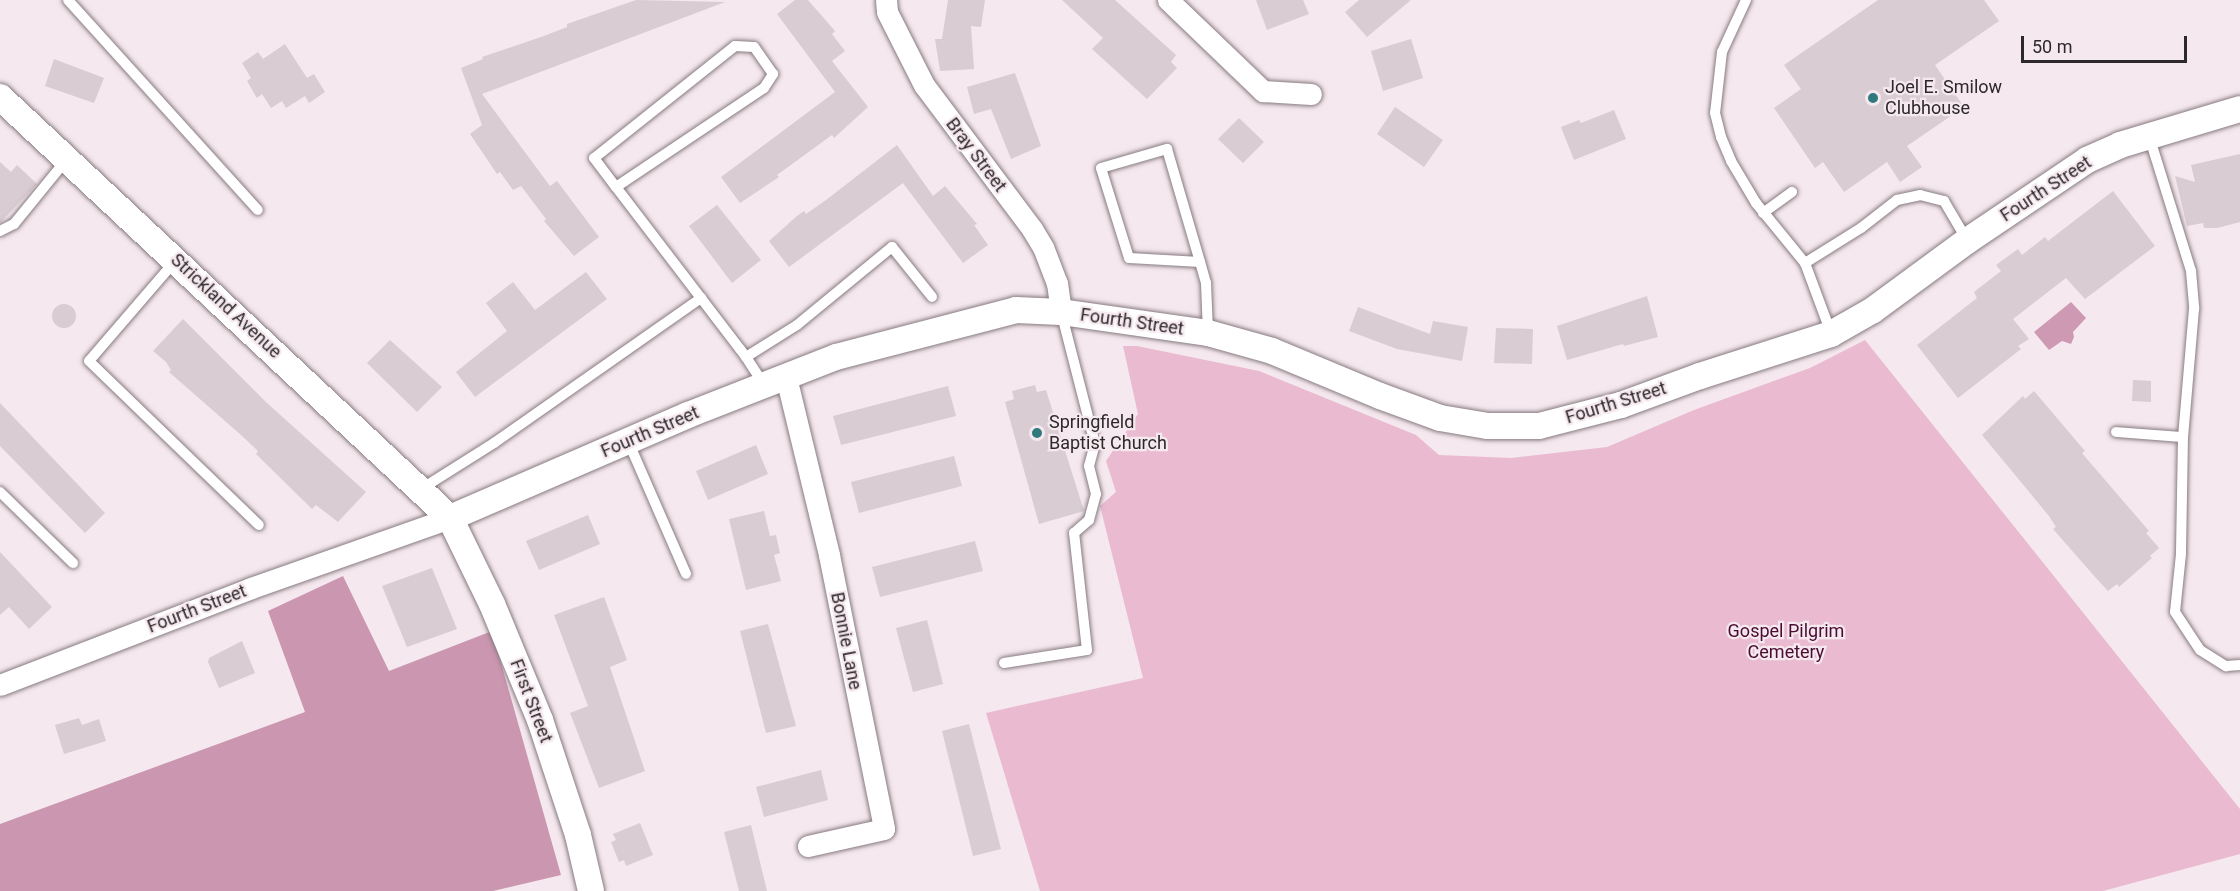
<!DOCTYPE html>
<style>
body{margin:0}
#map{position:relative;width:2240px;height:891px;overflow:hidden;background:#f5e8ee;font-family:Roboto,sans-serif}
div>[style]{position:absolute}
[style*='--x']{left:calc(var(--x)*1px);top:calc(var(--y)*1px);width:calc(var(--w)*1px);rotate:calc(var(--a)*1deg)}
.green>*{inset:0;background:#e9bad0}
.forest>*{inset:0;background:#cb96af}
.water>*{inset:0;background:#ce99b2}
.building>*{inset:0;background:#d9ccd2}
.round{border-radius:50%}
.roads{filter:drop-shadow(0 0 2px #877b80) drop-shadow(0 0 2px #877b80)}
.service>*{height:10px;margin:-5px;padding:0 5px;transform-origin:5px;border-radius:5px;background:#fff}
.minor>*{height:21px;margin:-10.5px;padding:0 10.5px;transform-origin:10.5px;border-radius:10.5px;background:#fff}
.tertiary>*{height:26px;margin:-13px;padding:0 13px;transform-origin:13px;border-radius:13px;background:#fff}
.dots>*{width:16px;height:16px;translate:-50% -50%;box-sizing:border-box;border:3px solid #f5e8ee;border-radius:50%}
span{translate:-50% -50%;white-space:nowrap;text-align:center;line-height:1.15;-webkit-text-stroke:4.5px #f5e8ee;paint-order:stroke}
.poi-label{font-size:18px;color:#2d282a}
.left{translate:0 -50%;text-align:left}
.street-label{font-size:18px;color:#2d282a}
.park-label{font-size:18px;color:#4b0c32}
.scale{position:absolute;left:2021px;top:36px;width:166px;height:27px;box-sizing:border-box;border:3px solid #2d282a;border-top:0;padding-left:8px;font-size:18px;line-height:21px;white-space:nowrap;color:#2d282a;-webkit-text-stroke:4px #f5e8ee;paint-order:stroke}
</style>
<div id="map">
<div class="green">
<i style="clip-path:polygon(1865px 340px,2240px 809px,2240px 854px,2103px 891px,1040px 891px,986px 713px,1143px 678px,1100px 506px,1116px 492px,1106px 461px,1138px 414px,1123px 346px,1137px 346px,1259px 371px,1416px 435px,1439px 455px,1511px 458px,1607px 447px,1694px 410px,1810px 368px)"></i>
</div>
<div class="forest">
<i style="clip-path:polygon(343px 576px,389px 671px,492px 631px,561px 875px,493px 891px,0 891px,0 824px,305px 712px,268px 611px)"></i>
</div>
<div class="water">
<i style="clip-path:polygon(2071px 302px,2086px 318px,2073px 332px,2074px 337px,2071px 344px,2062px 341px,2049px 350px,2034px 332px)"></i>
</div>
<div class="building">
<i style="clip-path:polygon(636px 0,725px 2px,482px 94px,550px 186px,557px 181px,599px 237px,574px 256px,544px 221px,546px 219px,521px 186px,513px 190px,500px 172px,497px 174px,470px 134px,482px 125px,461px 68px,483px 59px,482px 57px,544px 36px,567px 27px,567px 24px)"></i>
<i style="clip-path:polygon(795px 0,808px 0,835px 31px,832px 34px,845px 51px,832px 61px,868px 107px,834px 138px,832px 135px,777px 175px,779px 177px,740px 203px,721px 177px,835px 92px,777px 14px)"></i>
<i style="clip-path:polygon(948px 0,985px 0,981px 27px,971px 26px,974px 69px,940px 71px,935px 39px,942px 39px)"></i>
<i style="clip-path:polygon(1062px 0,1115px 0,1176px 55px,1171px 62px,1177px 68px,1147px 99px,1092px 49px,1103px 38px)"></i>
<i style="clip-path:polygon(1256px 0,1303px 0,1309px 14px,1267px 30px)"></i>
<i style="clip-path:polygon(1359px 0,1411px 0,1367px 37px,1345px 12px)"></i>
<i style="clip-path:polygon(1878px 0,1984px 0,1999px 21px,1935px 65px,1964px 107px,1907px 146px,1922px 167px,1900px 182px,1887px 162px,1844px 192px,1823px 162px,1815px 168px,1774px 108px,1801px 89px,1784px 65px)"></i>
<i style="clip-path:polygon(1411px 39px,1423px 78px,1383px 91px,1371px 51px)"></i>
<i style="clip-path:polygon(285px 44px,307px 78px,314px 74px,325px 92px,309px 103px,305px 96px,286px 108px,282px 101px,271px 108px,262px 94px,257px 98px,247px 81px,251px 78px,242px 63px,258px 52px,263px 59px)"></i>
<i style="clip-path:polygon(54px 59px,104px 78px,94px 103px,45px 86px)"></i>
<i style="clip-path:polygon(1015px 73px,1041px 146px,1011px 159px,991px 109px,974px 114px,967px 87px)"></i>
<i style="clip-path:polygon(1395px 107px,1443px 140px,1424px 167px,1377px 134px)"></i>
<i style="clip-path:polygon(1614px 110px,1626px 139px,1574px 160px,1561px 127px,1579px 120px,1581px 123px)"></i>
<i style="clip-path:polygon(1239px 118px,1264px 142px,1243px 163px,1218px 139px)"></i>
<i style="clip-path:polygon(897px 145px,933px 196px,945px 186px,977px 224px,974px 225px,988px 245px,963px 263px,903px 183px,789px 267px,769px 241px,797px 216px,804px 211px,806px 214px,826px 200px)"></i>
<i style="clip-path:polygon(2240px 154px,2240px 222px,2217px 228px,2204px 228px,2203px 223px,2187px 226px,2175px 176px,2195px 182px,2191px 165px)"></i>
<i style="clip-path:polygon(0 162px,11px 172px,17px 165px,37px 184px,0 223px)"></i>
<i style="clip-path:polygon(2113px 191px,2155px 246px,2085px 299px,2066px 278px,2013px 319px,2029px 339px,2018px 346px,2021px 349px,1958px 398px,1917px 345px,1977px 298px,1974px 292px,2001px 271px,1996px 265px,2018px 249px,2022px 255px,2045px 237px,2048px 241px)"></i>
<i style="clip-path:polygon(717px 205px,761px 260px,732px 283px,689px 226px)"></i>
<i style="clip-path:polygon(586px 272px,607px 299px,475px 397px,456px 372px,507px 331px,486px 303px,513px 282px,535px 310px)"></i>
<i style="clip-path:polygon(1647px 296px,1658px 337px,1624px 346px,1623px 344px,1567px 360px,1557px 326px)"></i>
<i class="round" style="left:52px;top:304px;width:24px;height:24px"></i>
<i style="clip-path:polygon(1358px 307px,1430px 334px,1433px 321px,1468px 327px,1462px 361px,1397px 349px,1349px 331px)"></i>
<i style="clip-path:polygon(183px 319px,267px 403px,366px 492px,338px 522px,316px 505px,312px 509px,256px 454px,258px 451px,241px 435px,169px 372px,171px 370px,166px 362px,153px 351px)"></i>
<i style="clip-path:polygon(1496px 328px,1533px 329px,1532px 364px,1494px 363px)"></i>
<i style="clip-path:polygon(390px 340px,442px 387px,417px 412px,367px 363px)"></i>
<i style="clip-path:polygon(2133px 380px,2151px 381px,2151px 402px,2132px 401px)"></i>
<i style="clip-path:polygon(1035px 385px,1037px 392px,1046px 390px,1084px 511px,1039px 524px,1005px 402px,1014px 399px,1012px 391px)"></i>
<i style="clip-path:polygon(948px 386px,956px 416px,841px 445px,833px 416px)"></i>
<i style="clip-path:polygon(2034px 391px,2085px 451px,2082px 453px,2093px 466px,2149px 531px,2146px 533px,2159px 548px,2150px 556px,2152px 558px,2119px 587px,2117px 584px,2108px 591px,2096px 578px,2053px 529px,2056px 527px,2049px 516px,1982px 435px,2023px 396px,2025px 399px)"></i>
<i style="clip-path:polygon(0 403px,105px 513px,85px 533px,0 446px)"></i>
<i style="clip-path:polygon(756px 445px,768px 474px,708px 500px,696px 471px)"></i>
<i style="clip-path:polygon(954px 456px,962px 486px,859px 513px,851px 482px)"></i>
<i style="clip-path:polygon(764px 511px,770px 536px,776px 535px,780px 553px,774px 555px,781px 581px,746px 590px,729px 519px)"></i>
<i style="clip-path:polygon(588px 515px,600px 544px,539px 570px,526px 541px)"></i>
<i style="clip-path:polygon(975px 541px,983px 571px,880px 597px,872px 567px)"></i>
<i style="clip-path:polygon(0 552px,52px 607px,29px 629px,9px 607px,0 615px)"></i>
<i style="clip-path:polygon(432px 568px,457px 629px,407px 647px,382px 586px)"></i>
<i style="clip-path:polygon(604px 597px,627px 660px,610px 667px,645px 771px,599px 788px,570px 713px,588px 706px,554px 615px)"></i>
<i style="clip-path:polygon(927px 620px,943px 684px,913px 692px,896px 628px)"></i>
<i style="clip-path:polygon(768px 624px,796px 726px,766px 733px,740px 631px)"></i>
<i style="clip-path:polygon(242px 641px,255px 673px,219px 688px,208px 662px,209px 658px)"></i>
<i style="clip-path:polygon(79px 718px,82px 725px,99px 719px,106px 741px,64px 754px,55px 725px)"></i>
<i style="clip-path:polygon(969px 724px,1001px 849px,973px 856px,942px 731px)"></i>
<i style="clip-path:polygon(821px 770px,828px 800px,764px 817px,756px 787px)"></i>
<i style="clip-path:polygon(640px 823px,653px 855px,626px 866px,624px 860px,619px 862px,611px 842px,616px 840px,613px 834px)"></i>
<i style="clip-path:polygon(751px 825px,767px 891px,739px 891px,724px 832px)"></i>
</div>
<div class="roads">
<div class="service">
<i style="--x:68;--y:0;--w:283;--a:47.9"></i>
<i style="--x:1746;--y:0;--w:57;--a:114.8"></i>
<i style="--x:1722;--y:52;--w:61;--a:96.5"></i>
<i style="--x:1715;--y:113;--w:25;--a:76"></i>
<i style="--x:1721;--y:137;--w:26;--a:67"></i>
<i style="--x:1731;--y:161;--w:49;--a:59.2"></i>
<i style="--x:1756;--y:203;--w:77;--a:50.8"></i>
<i style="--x:1805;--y:263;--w:75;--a:69.6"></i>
<i style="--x:2149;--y:136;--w:141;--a:72.7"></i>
<i style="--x:2191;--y:271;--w:38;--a:85"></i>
<i style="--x:2194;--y:309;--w:128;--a:94.9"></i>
<i style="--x:2183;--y:437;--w:117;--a:91"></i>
<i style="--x:2181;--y:554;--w:58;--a:95.9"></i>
<i style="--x:2175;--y:612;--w:45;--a:56.7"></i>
<i style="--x:2200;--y:650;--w:31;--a:32"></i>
<i style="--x:2226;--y:666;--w:14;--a:-4"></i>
<i style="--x:616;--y:187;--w:178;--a:-33.8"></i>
<i style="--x:764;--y:88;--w:17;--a:-57"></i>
<i style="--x:773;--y:74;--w:33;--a:-125"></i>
<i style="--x:754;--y:47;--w:19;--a:-177"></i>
<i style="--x:735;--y:46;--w:180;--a:141.5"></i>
<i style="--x:594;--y:158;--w:36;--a:53"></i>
<i style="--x:616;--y:187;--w:204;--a:52.6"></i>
<i style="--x:740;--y:349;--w:10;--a:53"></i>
<i style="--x:746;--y:357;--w:33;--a:57"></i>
<i style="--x:1763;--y:213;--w:36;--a:-36"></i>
<i style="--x:0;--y:231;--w:16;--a:-27"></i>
<i style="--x:14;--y:224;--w:84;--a:-50.8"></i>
<i style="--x:176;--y:260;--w:133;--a:130.7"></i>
<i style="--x:89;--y:361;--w:236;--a:44"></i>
<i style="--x:1200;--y:262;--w:71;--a:-176.8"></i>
<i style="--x:1129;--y:258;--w:94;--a:-107.3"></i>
<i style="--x:1101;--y:168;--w:69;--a:-16.1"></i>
<i style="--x:1167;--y:149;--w:118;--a:73.7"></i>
<i style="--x:1200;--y:262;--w:22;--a:74"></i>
<i style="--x:1206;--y:283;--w:50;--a:87.7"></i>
<i style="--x:1805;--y:263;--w:66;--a:-32"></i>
<i style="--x:1861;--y:228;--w:46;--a:-37.9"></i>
<i style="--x:1897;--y:200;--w:24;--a:-12"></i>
<i style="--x:1920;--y:195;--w:25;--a:14"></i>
<i style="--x:1944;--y:201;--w:45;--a:59.5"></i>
<i style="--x:746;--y:357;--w:60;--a:-32.1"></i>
<i style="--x:797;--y:325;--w:123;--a:-39.4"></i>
<i style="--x:892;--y:247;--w:64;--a:51.3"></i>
<i style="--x:2116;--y:432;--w:67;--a:4.3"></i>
<i style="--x:628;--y:441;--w:145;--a:66.4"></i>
<i style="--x:421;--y:489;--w:86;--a:-32.2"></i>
<i style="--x:494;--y:443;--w:253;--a:-35"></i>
<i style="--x:0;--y:492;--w:102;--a:44.2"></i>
<i style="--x:1004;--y:663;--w:84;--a:-8.9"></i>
<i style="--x:1087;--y:650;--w:118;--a:-96.3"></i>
<i style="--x:1074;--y:533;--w:20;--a:-41"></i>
<i style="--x:1089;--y:520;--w:27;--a:-75"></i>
<i style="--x:1096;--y:494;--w:29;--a:-104"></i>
<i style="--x:1089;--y:466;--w:23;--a:-75"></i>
<i style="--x:1095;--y:444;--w:136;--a:-104.4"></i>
</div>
<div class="minor">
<i style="--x:886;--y:0;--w:12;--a:85"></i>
<i style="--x:887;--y:12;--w:82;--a:63.1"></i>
<i style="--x:924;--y:85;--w:180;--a:53.1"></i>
<i style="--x:1032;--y:229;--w:21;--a:59"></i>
<i style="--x:1043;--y:247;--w:39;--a:69"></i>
<i style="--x:1057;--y:283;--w:29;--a:82"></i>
<i style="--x:1168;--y:0;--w:132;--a:43.8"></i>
<i style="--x:1263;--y:91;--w:48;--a:3.6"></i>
<i style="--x:786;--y:377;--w:183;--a:76.4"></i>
<i style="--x:829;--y:555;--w:279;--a:78.6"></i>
<i style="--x:884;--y:829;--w:78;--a:167.4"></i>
<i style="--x:0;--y:685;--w:269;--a:-21.1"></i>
<i style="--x:251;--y:588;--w:211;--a:-19.4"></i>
</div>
<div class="tertiary">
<i style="--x:0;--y:97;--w:616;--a:43.09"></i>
<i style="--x:450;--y:518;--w:96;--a:64"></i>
<i style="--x:492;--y:604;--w:126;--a:67.5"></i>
<i style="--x:540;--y:720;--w:121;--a:71.7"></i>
<i style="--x:578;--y:835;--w:57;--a:76.9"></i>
<i style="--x:450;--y:518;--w:259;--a:-23.4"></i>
<i style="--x:688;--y:415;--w:159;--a:-21.4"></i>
<i style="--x:836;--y:357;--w:186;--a:-14.6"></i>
<i style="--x:1016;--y:310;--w:45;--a:2.5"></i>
<i style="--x:1061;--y:312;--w:148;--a:8.1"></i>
<i style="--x:1208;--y:333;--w:66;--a:15.7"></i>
<i style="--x:1272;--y:351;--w:117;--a:22.6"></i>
<i style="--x:1380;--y:396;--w:64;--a:20.1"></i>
<i style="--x:1440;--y:418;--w:49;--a:9.5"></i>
<i style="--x:1488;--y:426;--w:51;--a:0"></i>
<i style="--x:1539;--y:426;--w:85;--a:-14.4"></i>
<i style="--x:1621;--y:405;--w:84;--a:-20.2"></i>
<i style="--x:1700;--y:376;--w:138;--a:-17.8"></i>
<i style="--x:1831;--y:334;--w:48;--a:-29.7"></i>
<i style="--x:1873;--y:310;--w:117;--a:-36.3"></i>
<i style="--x:1967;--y:241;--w:145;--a:-34"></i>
<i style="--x:2087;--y:160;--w:36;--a:-24"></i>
<i style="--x:2120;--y:145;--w:125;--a:-16.7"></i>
</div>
</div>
<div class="dots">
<i style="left:1873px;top:98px;background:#307a7d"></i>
<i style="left:1037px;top:433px;background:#307a7d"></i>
</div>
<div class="poi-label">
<span class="left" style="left:1885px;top:98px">Joel E. Smilow<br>Clubhouse</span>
<span class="left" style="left:1049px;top:433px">Springfield<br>Baptist Church</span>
</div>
<div class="street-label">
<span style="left:976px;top:155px;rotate:53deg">Bray Street</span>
<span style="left:2046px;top:189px;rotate:-33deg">Fourth Street</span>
<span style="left:226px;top:306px;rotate:43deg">Strickland Avenue</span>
<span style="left:1132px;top:322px;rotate:8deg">Fourth Street</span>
<span style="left:1616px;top:403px;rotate:-17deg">Fourth Street</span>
<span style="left:650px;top:432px;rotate:-23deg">Fourth Street</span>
<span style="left:197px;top:609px;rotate:-21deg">Fourth Street</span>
<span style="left:846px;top:641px;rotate:79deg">Bonnie Lane</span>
<span style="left:531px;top:701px;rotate:69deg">First Street</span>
</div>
<div class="park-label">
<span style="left:1786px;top:642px">Gospel Pilgrim<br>Cemetery</span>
</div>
<div class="scale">50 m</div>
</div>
